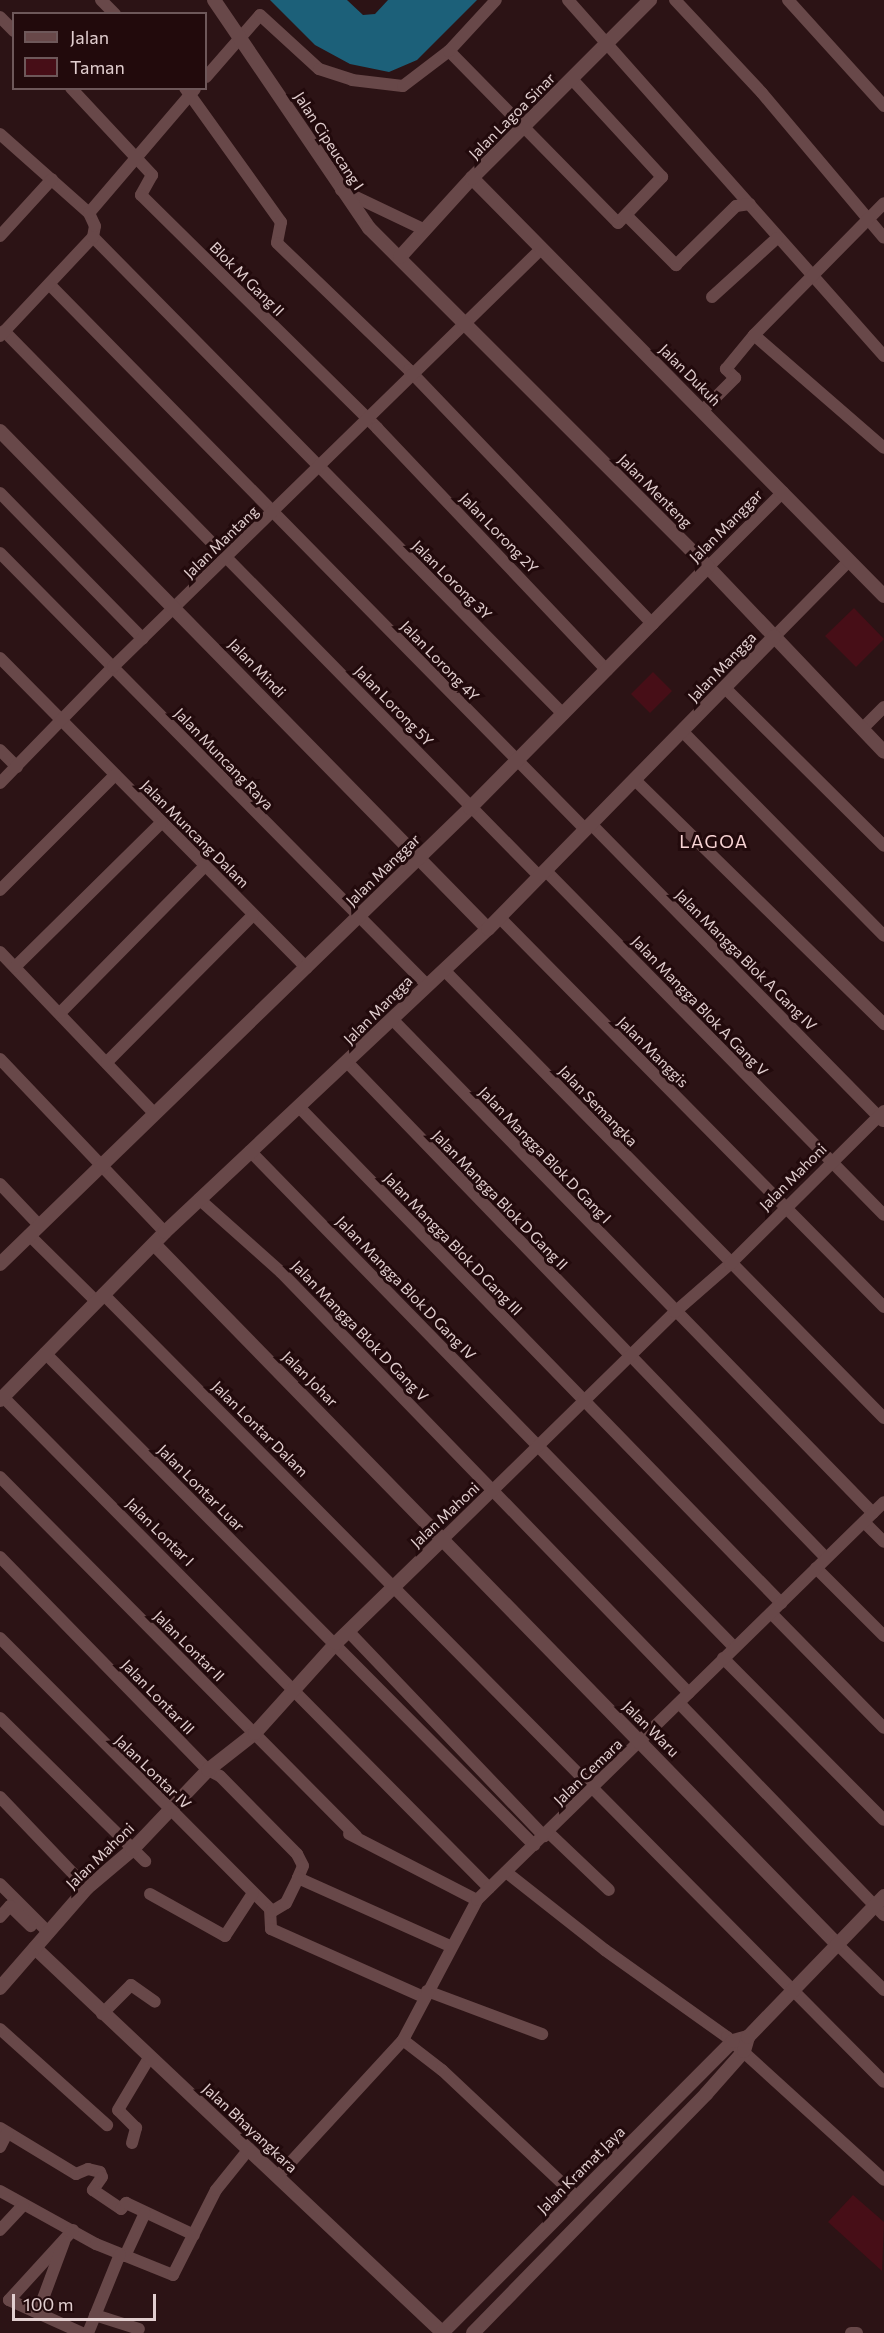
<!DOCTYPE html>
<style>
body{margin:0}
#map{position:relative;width:884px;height:2333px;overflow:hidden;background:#2c1315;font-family:Commissioner,sans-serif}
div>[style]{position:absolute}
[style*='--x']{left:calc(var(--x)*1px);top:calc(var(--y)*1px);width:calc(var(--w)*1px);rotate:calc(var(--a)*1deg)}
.green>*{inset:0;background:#470e17}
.water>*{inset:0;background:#1c6079}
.minor>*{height:12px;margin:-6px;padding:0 6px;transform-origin:6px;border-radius:6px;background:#684849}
.tertiary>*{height:14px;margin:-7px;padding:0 7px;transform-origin:7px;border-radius:7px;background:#684849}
span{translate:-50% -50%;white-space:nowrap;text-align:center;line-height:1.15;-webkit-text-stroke:6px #220a0c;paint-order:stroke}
.street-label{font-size:15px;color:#e1cecf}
.quarter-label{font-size:18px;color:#f9d4d5;letter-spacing:1.5px}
.legend{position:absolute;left:12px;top:12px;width:195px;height:78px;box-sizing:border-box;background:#220a0c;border:2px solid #6e585a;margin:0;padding:8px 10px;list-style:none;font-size:18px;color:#e1cecf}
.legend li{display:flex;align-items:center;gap:12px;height:30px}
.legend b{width:30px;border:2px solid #6e585a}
.scale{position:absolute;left:12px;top:2294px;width:144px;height:27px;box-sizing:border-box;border:3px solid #e1cecf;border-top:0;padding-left:8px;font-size:18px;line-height:21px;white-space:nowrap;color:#e1cecf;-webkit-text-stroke:4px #220a0c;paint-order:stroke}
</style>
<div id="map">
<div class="green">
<i style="clip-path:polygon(854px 608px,884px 639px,856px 667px,825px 636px)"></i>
<i style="clip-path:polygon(653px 672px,672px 691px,650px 713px,631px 694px)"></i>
<i style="clip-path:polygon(853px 2195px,884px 2222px,882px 2271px,828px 2222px)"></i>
</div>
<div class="water">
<i style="clip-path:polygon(270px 0,347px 0,363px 15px,375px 14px,388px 0,477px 0,417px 60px,389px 72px,350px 64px,315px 45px)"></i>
</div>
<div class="minor">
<i style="--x:101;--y:0;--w:20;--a:45"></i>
<i style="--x:568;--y:0;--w:476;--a:48.4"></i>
<i style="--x:675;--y:0;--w:127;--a:46.9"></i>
<i style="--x:762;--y:93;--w:189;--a:49.9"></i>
<i style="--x:788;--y:0;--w:143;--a:47.8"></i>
<i style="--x:0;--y:17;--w:20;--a:45"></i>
<i style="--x:449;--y:51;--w:241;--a:45.5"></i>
<i style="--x:618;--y:223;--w:64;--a:-46.3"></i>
<i style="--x:662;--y:177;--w:133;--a:-132.6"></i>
<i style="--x:206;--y:77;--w:82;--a:-48.9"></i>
<i style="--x:260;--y:15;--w:80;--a:42.5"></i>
<i style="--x:319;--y:69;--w:35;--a:18"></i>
<i style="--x:352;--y:80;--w:51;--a:6.7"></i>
<i style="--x:403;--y:86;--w:58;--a:-37.3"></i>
<i style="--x:449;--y:51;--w:69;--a:-47.3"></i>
<i style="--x:71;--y:88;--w:119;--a:47"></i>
<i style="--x:152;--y:175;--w:23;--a:119"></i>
<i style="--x:141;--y:195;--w:332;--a:44.6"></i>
<i style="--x:377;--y:428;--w:334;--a:46.5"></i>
<i style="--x:185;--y:88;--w:165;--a:54.4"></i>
<i style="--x:281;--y:222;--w:21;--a:101"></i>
<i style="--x:277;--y:243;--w:183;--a:43.9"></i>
<i style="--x:409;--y:370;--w:352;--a:46.2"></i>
<i style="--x:0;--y:134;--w:119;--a:41.6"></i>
<i style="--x:341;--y:190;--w:93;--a:25.5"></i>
<i style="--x:626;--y:215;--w:71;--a:45"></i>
<i style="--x:676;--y:265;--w:84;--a:-44.5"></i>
<i style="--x:736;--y:206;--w:14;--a:-8"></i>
<i style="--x:0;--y:236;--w:77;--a:-47.6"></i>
<i style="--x:93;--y:237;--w:670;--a:45.42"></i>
<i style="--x:51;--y:286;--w:763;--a:45.48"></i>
<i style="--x:712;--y:297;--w:88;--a:-42.2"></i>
<i style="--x:4;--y:331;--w:765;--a:45.53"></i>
<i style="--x:754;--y:335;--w:172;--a:41"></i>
<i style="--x:0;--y:336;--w:136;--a:-46.8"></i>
<i style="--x:93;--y:237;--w:11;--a:-80"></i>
<i style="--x:95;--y:226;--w:14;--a:-115"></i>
<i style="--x:89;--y:213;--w:163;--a:-49.5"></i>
<i style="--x:702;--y:411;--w:47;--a:-45"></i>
<i style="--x:735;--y:378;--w:13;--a:-135"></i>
<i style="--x:726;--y:369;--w:44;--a:-50.5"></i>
<i style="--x:754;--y:335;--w:185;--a:-45.4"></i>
<i style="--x:0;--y:493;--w:204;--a:45.6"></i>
<i style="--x:0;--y:553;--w:607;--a:45.33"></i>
<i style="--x:708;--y:567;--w:106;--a:-45"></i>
<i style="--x:774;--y:637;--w:107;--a:-45.4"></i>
<i style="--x:0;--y:658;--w:436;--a:45.3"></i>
<i style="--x:725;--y:688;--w:224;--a:44.8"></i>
<i style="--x:862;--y:729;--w:31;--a:-45"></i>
<i style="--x:683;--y:732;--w:286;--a:45.4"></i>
<i style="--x:0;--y:750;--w:24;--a:45"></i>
<i style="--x:635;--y:780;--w:349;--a:44.4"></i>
<i style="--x:0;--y:783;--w:162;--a:-45.8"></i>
<i style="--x:113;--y:667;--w:598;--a:-44.32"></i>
<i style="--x:592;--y:825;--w:415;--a:45.5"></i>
<i style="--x:546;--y:871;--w:482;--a:45.5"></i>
<i style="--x:0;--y:890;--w:163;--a:-45"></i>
<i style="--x:499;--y:917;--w:548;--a:45.37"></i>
<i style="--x:0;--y:952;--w:224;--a:46.3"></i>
<i style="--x:15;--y:967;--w:206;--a:-44.6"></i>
<i style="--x:444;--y:970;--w:628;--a:45.52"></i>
<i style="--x:60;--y:1013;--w:206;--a:-45.4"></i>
<i style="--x:393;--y:1020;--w:688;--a:45.77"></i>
<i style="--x:0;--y:1059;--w:239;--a:46.4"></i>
<i style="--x:107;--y:1062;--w:207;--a:-45.2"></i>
<i style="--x:348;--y:1063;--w:688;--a:46"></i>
<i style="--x:299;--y:1107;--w:692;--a:45.82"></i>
<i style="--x:250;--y:1151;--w:693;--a:45.7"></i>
<i style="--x:0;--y:1184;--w:57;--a:46.4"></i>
<i style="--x:199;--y:1199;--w:110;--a:41.7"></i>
<i style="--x:281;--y:1272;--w:586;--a:45.9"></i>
<i style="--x:29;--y:1235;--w:94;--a:44.6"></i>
<i style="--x:103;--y:1294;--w:1109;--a:45.26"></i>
<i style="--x:45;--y:1353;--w:694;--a:45.18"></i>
<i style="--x:3;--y:1397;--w:691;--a:45.29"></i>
<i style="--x:0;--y:1477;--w:506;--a:45.24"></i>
<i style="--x:864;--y:1522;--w:28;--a:45"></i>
<i style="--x:444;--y:1538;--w:323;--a:-44.4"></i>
<i style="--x:675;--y:1312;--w:73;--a:-41.1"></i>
<i style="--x:730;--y:1264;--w:217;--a:-44.8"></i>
<i style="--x:0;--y:1557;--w:298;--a:45.7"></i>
<i style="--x:208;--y:1770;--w:13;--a:27"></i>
<i style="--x:220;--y:1776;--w:110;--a:45.4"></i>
<i style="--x:297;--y:1854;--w:13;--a:63"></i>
<i style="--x:303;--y:1866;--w:13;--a:113"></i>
<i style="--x:298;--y:1878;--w:167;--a:24.1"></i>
<i style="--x:816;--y:1568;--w:96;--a:45"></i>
<i style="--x:771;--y:1613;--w:161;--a:45.5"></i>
<i style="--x:348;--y:1631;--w:284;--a:46.3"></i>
<i style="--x:0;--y:1638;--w:383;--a:45.1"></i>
<i style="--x:270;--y:1909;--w:20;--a:87"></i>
<i style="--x:271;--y:1929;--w:167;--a:24"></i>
<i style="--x:723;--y:1658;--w:228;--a:45.2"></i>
<i style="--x:679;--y:1703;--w:295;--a:46"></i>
<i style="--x:0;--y:1718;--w:204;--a:44.6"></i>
<i style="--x:0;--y:1797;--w:126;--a:46.3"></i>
<i style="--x:548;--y:1832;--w:84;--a:43.6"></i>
<i style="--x:349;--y:1834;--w:144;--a:27.3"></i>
<i style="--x:506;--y:1872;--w:126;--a:38.2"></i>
<i style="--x:605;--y:1950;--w:150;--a:35.5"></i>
<i style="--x:727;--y:2037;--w:212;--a:42.3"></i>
<i style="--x:0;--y:1884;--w:69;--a:45"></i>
<i style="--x:150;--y:1894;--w:86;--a:29.2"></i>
<i style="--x:225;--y:1936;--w:51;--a:-56.9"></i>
<i style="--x:271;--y:1912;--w:17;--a:-31"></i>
<i style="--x:286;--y:1903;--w:28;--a:-64"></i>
<i style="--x:0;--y:1917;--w:15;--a:-48"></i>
<i style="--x:10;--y:1906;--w:29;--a:44"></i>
<i style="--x:836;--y:1943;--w:67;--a:44.4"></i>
<i style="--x:427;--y:1991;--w:123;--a:20.5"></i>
<i style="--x:102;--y:2014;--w:41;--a:-45"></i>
<i style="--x:131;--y:1985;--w:29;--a:35"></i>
<i style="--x:0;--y:2029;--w:144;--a:41.9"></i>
<i style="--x:403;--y:2040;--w:49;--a:37.6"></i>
<i style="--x:442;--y:2070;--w:185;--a:43.3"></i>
<i style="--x:0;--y:2128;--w:89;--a:31.2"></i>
<i style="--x:76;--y:2174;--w:13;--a:-23"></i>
<i style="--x:88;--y:2169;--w:12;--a:14"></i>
<i style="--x:100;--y:2172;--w:5;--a:68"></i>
<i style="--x:102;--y:2177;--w:16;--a:125"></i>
<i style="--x:93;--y:2190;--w:34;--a:34"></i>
<i style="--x:121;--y:2209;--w:8;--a:-50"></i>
<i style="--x:126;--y:2203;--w:75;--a:25.2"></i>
<i style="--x:132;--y:2143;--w:16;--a:-75"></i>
<i style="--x:136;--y:2128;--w:25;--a:-135"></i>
<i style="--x:118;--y:2110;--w:61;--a:-59.2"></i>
<i style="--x:0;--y:2147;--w:16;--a:-63"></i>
<i style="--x:278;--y:2176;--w:185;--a:-47.4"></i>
<i style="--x:403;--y:2040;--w:158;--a:-62.1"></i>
<i style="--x:477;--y:1900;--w:569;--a:-44.36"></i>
<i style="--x:0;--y:2191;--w:110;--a:28.9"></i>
<i style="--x:96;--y:2244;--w:83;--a:21.9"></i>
<i style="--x:173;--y:2275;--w:95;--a:-63.2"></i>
<i style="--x:216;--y:2190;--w:53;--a:-51.2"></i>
<i style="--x:0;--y:2230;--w:34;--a:-47"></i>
<i style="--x:73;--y:2230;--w:95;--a:132.4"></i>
<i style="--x:9;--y:2300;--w:80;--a:24.3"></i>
<i style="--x:125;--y:2256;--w:47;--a:-65.1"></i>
<i style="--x:38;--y:2312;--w:75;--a:-69.6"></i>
<i style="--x:95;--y:2315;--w:46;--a:17.7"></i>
<i style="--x:88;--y:2333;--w:85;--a:-67.9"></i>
<i style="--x:851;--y:2333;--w:6;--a:0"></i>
</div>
<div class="tertiary">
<i style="--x:214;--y:0;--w:276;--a:55.8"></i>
<i style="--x:369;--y:228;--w:479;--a:45"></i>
<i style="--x:708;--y:567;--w:255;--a:46.4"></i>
<i style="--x:472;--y:178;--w:587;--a:45.41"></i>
<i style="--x:400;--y:257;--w:107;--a:-47.7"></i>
<i style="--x:472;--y:178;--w:252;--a:-45"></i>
<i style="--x:0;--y:431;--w:697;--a:45.58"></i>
<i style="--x:154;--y:1244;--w:977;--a:45.71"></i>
<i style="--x:0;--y:1264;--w:655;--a:-44.13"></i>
<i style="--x:470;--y:808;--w:339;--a:-45.4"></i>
<i style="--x:0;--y:1400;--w:235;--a:-45.5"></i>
<i style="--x:165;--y:1232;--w:443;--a:-43.2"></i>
<i style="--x:488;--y:929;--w:409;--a:-45.6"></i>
<i style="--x:35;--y:1948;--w:561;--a:43.34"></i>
<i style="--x:0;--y:1988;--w:133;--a:-49"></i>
<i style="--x:87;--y:1888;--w:59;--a:-40.2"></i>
<i style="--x:132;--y:1850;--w:110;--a:-46.5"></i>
<i style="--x:208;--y:1770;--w:60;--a:-38.2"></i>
<i style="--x:255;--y:1733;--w:121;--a:-48"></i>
<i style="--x:336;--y:1643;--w:151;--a:-44.2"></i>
<i style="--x:442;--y:2333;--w:412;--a:-45.1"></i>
<i style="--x:733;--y:2041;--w:16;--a:-15"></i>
<i style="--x:473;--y:2333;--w:334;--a:-45.7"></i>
<i style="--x:706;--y:2094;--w:57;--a:-48.5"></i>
<i style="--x:744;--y:2051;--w:15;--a:-74"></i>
<i style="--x:748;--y:2037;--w:196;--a:-46"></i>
</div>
<div class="street-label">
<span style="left:512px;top:116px;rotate:-45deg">Jalan Lagoa Sinar</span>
<span style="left:329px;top:141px;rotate:57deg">Jalan Cipeucang I</span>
<span style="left:247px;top:279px;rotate:45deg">Blok M Gang II</span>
<span style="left:690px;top:375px;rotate:45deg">Jalan Dukuh</span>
<span style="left:655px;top:491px;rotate:45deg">Jalan Menteng</span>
<span style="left:726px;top:526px;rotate:-45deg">Jalan Manggar</span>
<span style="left:499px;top:533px;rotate:46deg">Jalan Lorong 2Y</span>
<span style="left:221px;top:542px;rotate:-44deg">Jalan Mantang</span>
<span style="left:452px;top:580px;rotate:45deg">Jalan Lorong 3Y</span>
<span style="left:440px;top:661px;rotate:46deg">Jalan Lorong 4Y</span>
<span style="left:722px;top:667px;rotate:-46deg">Jalan Mangga</span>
<span style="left:257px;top:668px;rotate:46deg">Jalan Mindi</span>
<span style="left:394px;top:706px;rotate:46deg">Jalan Lorong 5Y</span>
<span style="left:224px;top:759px;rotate:46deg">Jalan Muncang Raya</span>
<span style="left:195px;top:834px;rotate:45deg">Jalan Muncang Dalam</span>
<span style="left:383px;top:870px;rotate:-44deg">Jalan Manggar</span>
<span style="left:746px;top:960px;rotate:45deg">Jalan Mangga Blok A Gang IV</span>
<span style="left:700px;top:1006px;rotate:46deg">Jalan Mangga Blok A Gang V</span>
<span style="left:378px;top:1010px;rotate:-45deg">Jalan Mangga</span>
<span style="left:653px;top:1052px;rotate:45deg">Jalan Manggis</span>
<span style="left:598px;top:1106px;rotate:46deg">Jalan Semangka</span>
<span style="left:545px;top:1155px;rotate:46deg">Jalan Mangga Blok D Gang I</span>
<span style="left:793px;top:1177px;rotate:-45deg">Jalan Mahoni</span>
<span style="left:500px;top:1200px;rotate:46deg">Jalan Mangga Blok D Gang II</span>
<span style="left:453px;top:1244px;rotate:46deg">Jalan Mangga Blok D Gang III</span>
<span style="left:406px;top:1288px;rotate:46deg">Jalan Mangga Blok D Gang IV</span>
<span style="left:360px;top:1331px;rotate:46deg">Jalan Mangga Blok D Gang V</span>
<span style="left:310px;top:1379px;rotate:45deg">Jalan Johar</span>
<span style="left:260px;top:1429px;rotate:45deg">Jalan Lontar Dalam</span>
<span style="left:201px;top:1488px;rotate:45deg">Jalan Lontar Luar</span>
<span style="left:445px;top:1515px;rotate:-43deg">Jalan Mahoni</span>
<span style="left:160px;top:1532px;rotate:45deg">Jalan Lontar I</span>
<span style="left:189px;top:1646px;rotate:45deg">Jalan Lontar II</span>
<span style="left:158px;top:1697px;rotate:46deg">Jalan Lontar III</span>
<span style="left:651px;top:1729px;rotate:45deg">Jalan Waru</span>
<span style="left:153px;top:1772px;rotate:44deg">Jalan Lontar IV</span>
<span style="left:588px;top:1772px;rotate:-44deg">Jalan Cemara</span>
<span style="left:100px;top:1856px;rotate:-44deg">Jalan Mahoni</span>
<span style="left:250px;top:2128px;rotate:43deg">Jalan Bhayangkara</span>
<span style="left:581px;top:2170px;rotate:-45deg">Jalan Kramat Jaya</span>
</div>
<div class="quarter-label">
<span style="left:714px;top:841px">LAGOA</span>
</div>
<ul class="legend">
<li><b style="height:8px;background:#684849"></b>Jalan</li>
<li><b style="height:16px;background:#470e17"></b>Taman</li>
</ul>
<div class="scale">100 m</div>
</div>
